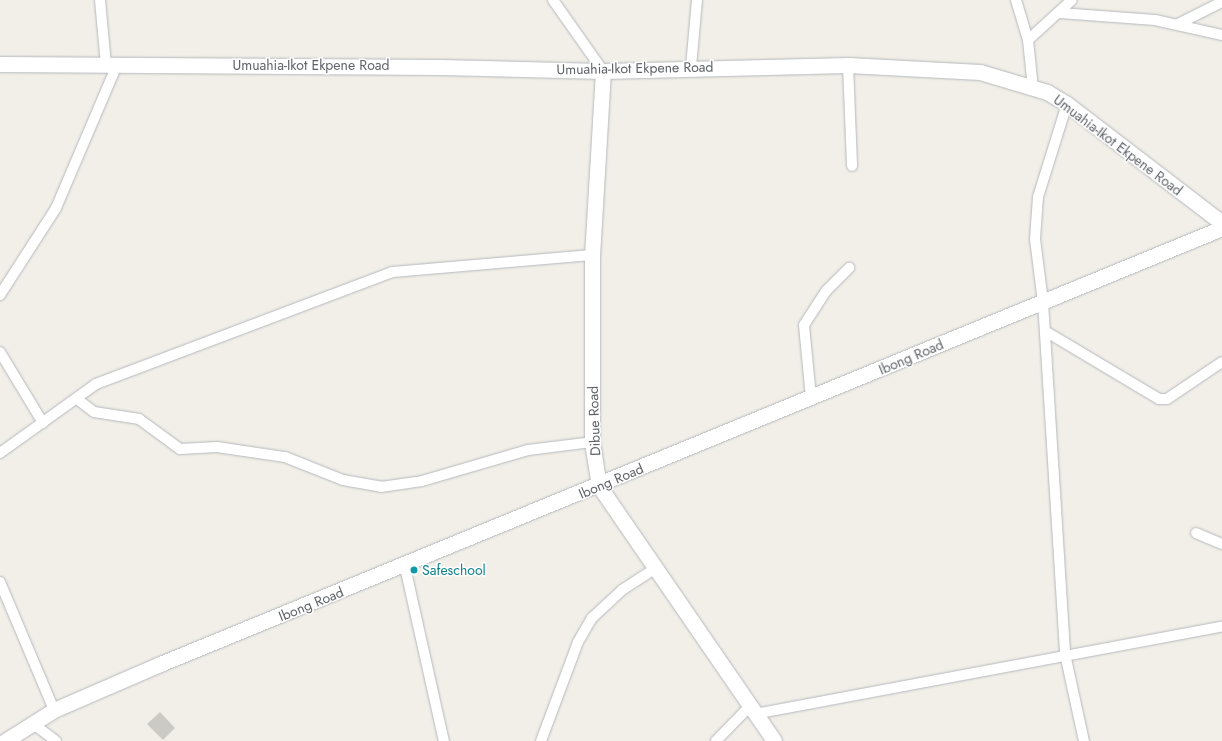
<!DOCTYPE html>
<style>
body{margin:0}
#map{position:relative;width:1222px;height:741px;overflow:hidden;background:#f1efe8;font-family:Jost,sans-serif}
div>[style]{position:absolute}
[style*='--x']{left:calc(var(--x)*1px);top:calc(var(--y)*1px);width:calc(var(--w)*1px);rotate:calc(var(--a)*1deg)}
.building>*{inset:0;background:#cccac5}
.roads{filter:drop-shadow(0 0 1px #b5b8bc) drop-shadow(0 0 1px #b5b8bc)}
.street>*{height:10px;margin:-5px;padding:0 5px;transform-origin:5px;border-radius:5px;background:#fff}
.secondary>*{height:15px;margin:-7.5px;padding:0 7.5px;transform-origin:7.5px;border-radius:7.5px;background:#fff}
.dots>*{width:11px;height:11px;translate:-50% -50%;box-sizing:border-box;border:2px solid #fff;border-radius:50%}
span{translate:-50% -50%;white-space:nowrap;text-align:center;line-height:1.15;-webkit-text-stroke:3px #fff;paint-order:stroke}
.street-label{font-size:14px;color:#5f6368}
.culture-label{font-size:14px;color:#0d838f}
.left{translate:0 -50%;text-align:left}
</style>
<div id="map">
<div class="building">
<i style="clip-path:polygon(160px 712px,175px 728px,163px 740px,147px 724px)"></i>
</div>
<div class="roads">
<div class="street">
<i style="--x:100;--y:0;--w:65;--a:84.7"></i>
<i style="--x:553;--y:0;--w:87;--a:54.8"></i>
<i style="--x:1016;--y:0;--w:42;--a:73.3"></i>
<i style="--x:1028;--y:40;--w:48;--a:84.1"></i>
<i style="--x:1060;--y:13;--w:95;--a:4.2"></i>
<i style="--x:1155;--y:20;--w:69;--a:12.6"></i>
<i style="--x:1178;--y:24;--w:49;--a:-26.6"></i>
<i style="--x:1028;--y:40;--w:59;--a:-42.3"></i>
<i style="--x:848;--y:65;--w:101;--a:87.7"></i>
<i style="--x:691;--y:67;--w:67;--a:-84.9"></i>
<i style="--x:1067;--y:104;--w:97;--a:107.3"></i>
<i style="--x:1038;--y:197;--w:42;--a:94.1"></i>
<i style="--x:1035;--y:239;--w:64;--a:82.8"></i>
<i style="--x:1043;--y:302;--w:353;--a:86.4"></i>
<i style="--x:1065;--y:654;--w:89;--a:77.7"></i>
<i style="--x:0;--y:295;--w:103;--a:-57.2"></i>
<i style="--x:56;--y:208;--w:155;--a:-66.9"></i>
<i style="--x:1045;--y:331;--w:133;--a:30.8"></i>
<i style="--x:1159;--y:399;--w:8;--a:0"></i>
<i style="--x:1167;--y:399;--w:66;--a:-33.9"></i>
<i style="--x:0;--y:352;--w:83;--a:58.8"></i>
<i style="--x:811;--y:398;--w:73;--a:-95.5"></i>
<i style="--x:804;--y:325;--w:40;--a:-57.1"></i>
<i style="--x:826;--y:291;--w:33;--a:-45"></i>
<i style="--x:77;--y:399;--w:21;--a:37"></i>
<i style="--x:94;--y:412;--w:46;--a:8.8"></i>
<i style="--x:139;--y:419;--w:51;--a:36.2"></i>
<i style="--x:180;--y:449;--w:37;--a:-3"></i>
<i style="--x:217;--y:447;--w:69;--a:8.4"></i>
<i style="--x:285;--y:457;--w:62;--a:21.6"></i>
<i style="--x:343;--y:480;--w:39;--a:10"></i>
<i style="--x:381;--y:487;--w:41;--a:-8.3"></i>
<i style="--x:422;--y:481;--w:110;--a:-16.3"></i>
<i style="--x:528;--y:450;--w:64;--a:-7.1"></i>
<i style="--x:0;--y:453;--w:118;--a:-35.7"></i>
<i style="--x:96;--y:384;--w:316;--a:-20.7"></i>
<i style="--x:392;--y:272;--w:201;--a:-4.9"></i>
<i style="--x:1196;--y:533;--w:28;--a:23"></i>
<i style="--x:405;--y:567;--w:178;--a:77.4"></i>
<i style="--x:0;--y:582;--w:139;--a:67.1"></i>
<i style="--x:755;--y:714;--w:475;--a:-10.6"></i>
<i style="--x:32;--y:723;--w:30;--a:37"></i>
<i style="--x:541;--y:741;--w:106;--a:-69.5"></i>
<i style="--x:578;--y:642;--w:28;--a:-60"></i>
<i style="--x:592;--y:618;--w:41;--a:-43"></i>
<i style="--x:622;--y:590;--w:38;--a:-33"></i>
<i style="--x:716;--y:741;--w:49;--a:-45.8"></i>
</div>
<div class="secondary">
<i style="--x:0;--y:64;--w:441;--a:0.4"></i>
<i style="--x:441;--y:67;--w:162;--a:1.4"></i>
<i style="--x:603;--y:71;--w:245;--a:-1.4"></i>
<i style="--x:848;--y:65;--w:132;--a:3"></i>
<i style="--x:980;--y:72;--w:70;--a:16.6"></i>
<i style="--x:1047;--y:92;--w:23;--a:31"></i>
<i style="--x:1067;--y:104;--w:195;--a:37.5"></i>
<i style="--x:603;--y:71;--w:184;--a:93.4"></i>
<i style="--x:592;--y:255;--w:187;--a:90"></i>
<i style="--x:592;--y:442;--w:45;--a:81"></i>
<i style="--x:599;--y:486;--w:309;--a:55.5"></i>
<i style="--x:5;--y:741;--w:58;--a:-32.3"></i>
<i style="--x:54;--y:710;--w:116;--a:-23.5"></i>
<i style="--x:160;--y:664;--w:1148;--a:-22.32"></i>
</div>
</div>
<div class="dots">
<i style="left:414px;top:570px;background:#0f9aa8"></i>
</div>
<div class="street-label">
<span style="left:311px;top:65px">Umuahia-Ikot Ekpene Road</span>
<span style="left:635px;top:68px;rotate:-1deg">Umuahia-Ikot Ekpene Road</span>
<span style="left:1118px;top:145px;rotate:37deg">Umuahia-Ikot Ekpene Road</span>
<span style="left:911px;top:357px;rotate:-23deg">Ibong Road</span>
<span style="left:594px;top:421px;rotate:-92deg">Dibue Road</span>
<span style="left:611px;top:481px;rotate:-23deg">Ibong Road</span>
<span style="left:311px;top:604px;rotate:-22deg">Ibong Road</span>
</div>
<div class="culture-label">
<span class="left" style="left:422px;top:570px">Safeschool</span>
</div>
</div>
